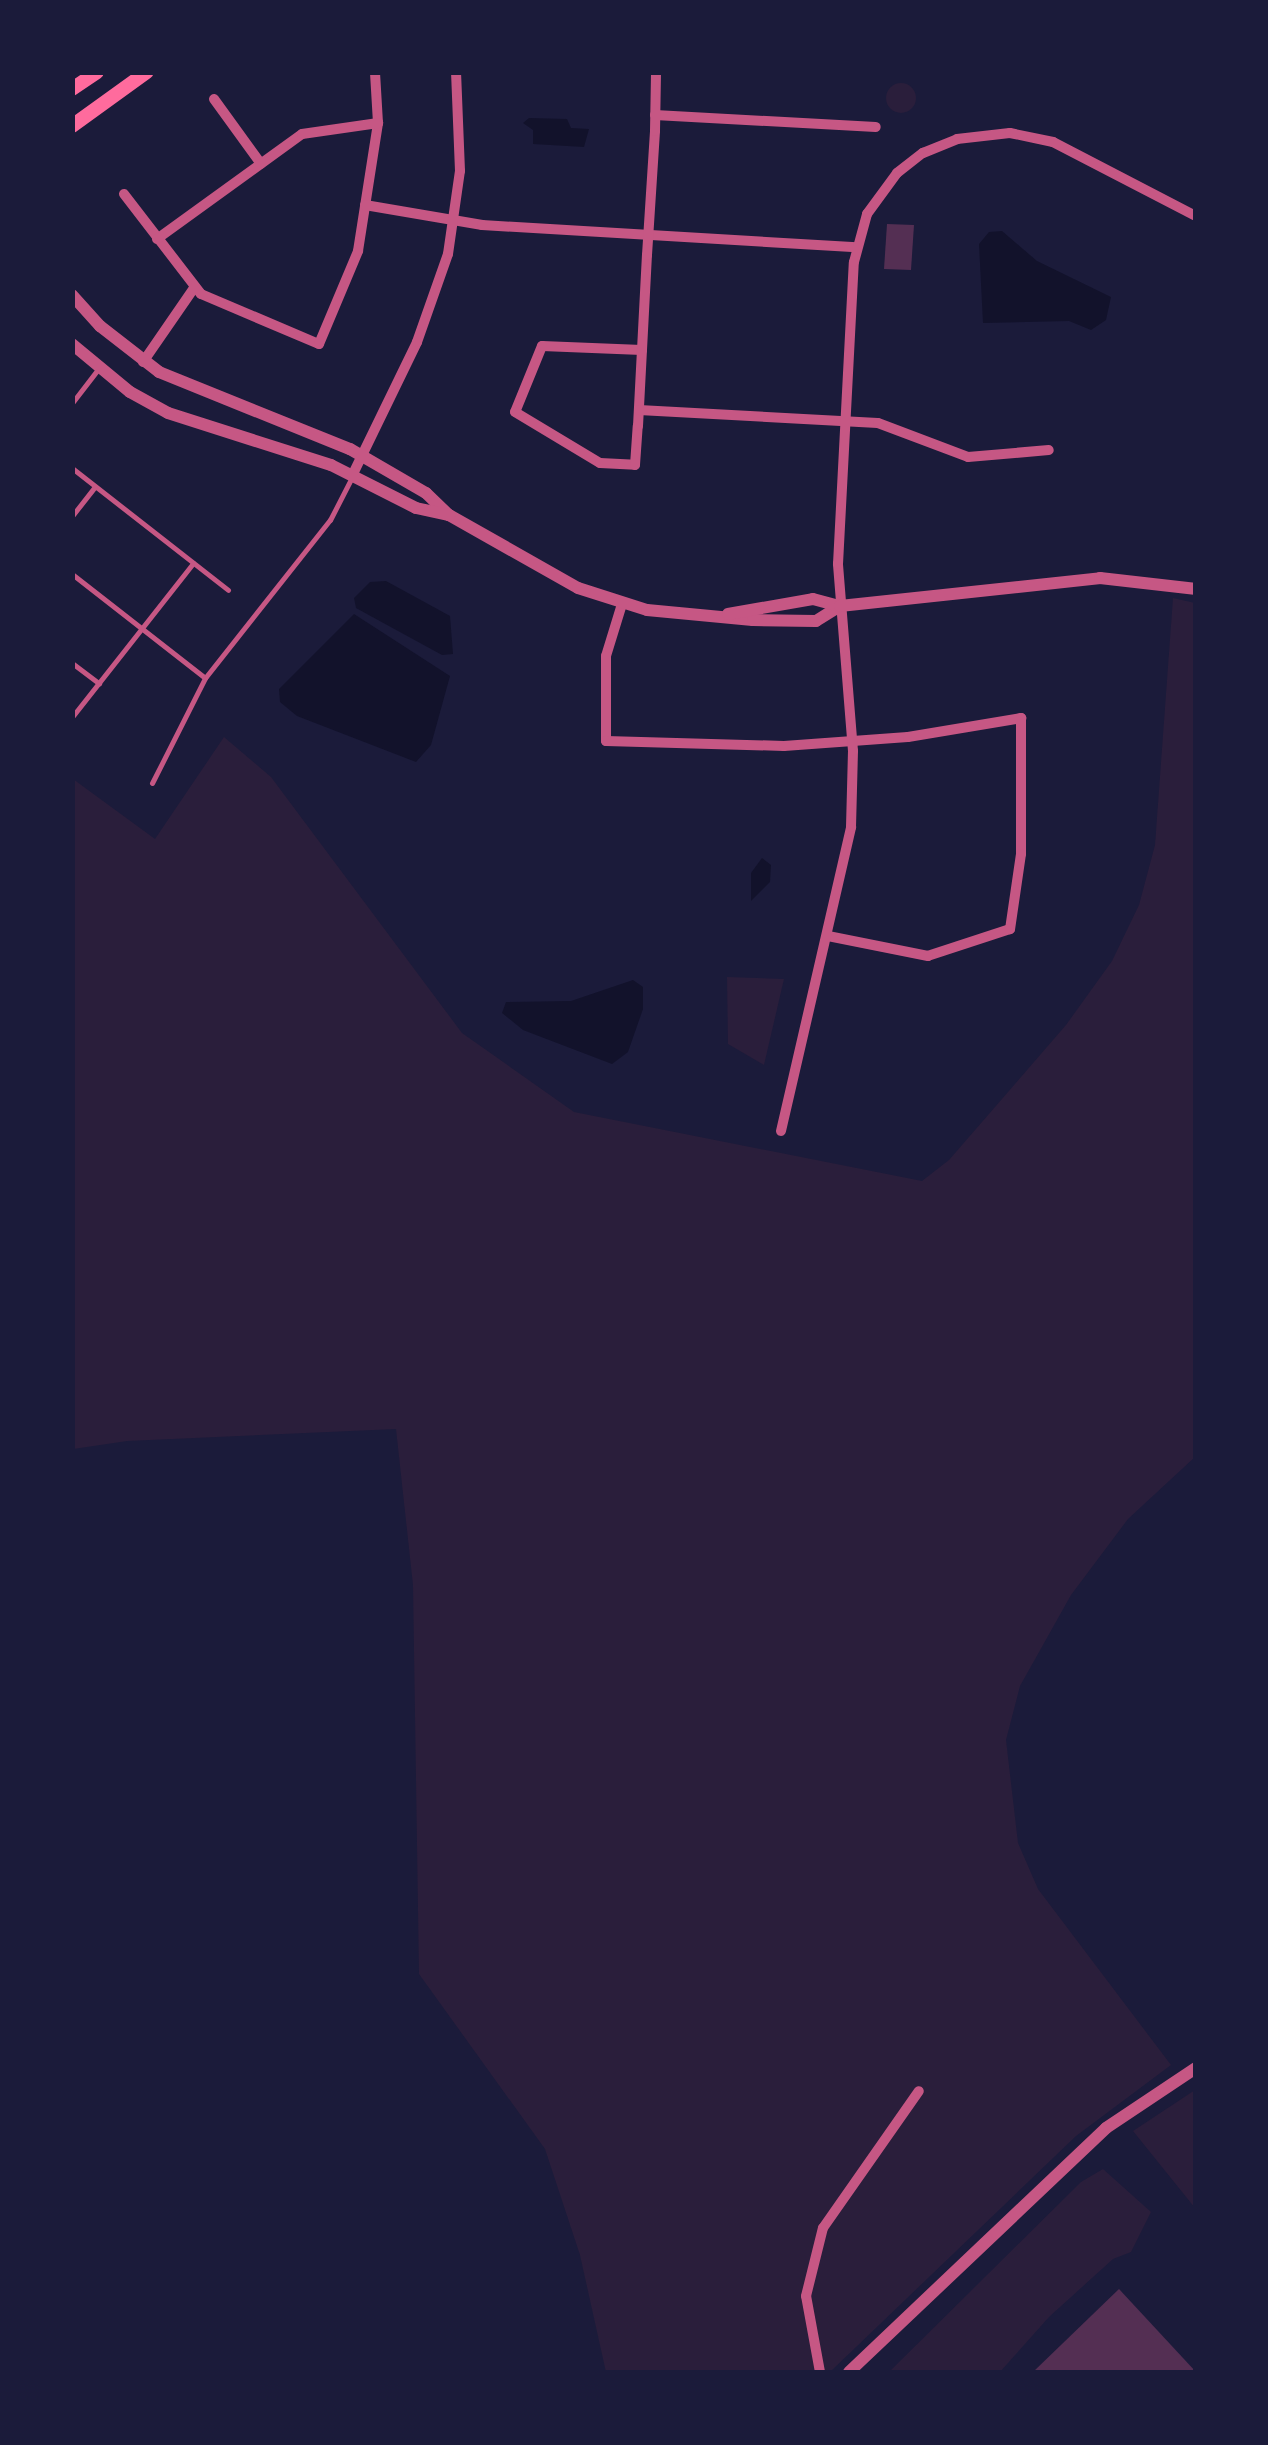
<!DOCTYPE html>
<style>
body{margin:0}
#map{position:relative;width:1268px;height:2445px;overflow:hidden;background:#1b1b3a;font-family:Overpass,sans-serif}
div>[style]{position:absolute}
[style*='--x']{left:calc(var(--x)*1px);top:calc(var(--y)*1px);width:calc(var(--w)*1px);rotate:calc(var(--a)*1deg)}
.green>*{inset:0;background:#2a1e3b}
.round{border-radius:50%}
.water>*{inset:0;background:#12122b}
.building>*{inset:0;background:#542f53}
.service>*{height:5px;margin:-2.5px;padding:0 2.5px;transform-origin:2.5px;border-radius:2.5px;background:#c65784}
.minor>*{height:10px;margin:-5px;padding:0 5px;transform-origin:5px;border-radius:5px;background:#c65784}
.tertiary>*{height:12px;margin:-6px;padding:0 6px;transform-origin:6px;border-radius:6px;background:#c65784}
.secondary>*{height:14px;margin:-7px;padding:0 7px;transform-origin:7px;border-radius:7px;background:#ff6b9d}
span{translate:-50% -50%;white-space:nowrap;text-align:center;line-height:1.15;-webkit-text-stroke:10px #1b1b3a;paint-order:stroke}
.frame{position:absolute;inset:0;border:75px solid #1b1b3a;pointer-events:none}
</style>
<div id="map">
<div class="green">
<i class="round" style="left:886px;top:83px;width:30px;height:30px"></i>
<i style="clip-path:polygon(1173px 598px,1195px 603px,1195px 1457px,1128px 1519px,1071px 1595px,1020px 1686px,1006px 1740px,1018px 1843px,1038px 1889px,1171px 2065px,1076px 2136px,830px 2372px,606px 2372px,580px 2255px,545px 2149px,419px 1974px,413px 1585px,396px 1429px,127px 1441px,73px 1449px,73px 779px,155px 839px,224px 737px,271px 777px,462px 1033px,574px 1112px,922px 1181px,949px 1160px,1066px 1025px,1112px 961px,1139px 905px,1155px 845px)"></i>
<i style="clip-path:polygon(727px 977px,784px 979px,764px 1065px,728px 1044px)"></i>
<i style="clip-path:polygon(1195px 2090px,1195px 2208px,1133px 2131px)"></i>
<i style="clip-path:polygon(1103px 2169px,1151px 2212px,1131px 2252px,1113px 2259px,1049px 2317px,1000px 2372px,889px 2372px,1081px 2182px)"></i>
</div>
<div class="water">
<i style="clip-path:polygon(529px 118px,567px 119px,571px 128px,589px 129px,584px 147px,533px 144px,533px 130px,523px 123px)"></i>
<i style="clip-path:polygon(1002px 231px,1037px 261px,1111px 297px,1106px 320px,1091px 330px,1069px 321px,983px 323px,979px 244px,989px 232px)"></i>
<i style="clip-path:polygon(386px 581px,450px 616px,453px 654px,442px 655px,356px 608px,354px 598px,370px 582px)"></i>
<i style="clip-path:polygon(354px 614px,450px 676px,431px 745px,416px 762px,297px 716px,280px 702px,279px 689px)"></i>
<i style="clip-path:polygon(762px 858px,771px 865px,770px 882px,751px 901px,751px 873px)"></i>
<i style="clip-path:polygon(633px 980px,643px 987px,643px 1009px,628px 1052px,612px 1064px,523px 1030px,502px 1013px,506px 1002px,571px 1001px)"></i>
</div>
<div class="building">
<i style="clip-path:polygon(887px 224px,914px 225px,911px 270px,884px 269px)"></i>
<i style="clip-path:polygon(1119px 2289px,1196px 2372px,1033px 2372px)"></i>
</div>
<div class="service">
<i style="--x:72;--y:403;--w:44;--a:-52.4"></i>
<i style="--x:72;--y:468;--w:198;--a:38"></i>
<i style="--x:72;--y:516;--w:37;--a:-52"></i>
<i style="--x:72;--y:574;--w:167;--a:38"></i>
<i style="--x:72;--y:663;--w:34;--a:37"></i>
<i style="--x:72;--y:717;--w:196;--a:-51.8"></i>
<i style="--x:152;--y:783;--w:118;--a:-63.2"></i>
<i style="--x:205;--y:678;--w:201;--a:-51.7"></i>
<i style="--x:330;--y:520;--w:46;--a:-62.9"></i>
</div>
<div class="minor">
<i style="--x:214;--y:99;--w:80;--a:54.1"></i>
<i style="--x:655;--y:115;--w:221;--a:3.1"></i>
<i style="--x:124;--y:194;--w:126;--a:52.4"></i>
<i style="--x:201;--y:294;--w:128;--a:23"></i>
<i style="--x:319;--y:344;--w:101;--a:-67.2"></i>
<i style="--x:358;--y:251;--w:130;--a:-81.1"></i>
<i style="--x:378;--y:123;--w:51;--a:-93.4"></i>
<i style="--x:365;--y:205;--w:119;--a:9.7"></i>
<i style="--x:482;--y:225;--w:375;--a:3.4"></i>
<i style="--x:157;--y:239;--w:179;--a:-35.9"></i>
<i style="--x:302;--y:134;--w:77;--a:-8.2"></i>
<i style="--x:642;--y:350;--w:100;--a:-177.7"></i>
<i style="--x:542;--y:346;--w:71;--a:112.2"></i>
<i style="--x:515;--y:412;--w:99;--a:31"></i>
<i style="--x:600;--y:463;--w:35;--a:3"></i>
<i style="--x:635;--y:465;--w:39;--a:-86"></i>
<i style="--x:638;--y:426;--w:171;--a:-87"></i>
<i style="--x:647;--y:255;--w:124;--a:-86.3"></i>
<i style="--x:655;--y:131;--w:59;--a:-89"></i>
<i style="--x:143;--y:362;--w:90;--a:-55.4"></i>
<i style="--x:639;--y:410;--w:239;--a:3.1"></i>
<i style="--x:878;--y:423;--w:96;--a:20.7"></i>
<i style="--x:968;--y:457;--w:81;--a:-4.9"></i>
<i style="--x:352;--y:476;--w:149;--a:-64.1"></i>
<i style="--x:417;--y:342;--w:93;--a:-70.6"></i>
<i style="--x:448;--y:254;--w:84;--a:-81.8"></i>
<i style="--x:460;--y:171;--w:99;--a:-92.3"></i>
<i style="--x:622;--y:604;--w:54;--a:107.1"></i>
<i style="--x:606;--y:656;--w:85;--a:90"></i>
<i style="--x:606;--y:741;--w:178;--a:1.6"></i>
<i style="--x:784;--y:746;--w:124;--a:-4.2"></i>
<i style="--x:908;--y:737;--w:115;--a:-9.5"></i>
<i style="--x:1021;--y:718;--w:136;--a:90"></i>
<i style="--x:1021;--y:854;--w:76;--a:98.3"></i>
<i style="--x:1010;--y:929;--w:86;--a:161.8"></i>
<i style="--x:928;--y:956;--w:102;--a:-168.7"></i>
<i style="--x:781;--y:1131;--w:312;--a:-77"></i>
<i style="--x:851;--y:827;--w:76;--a:-88.5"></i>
<i style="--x:853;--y:751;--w:188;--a:-94.6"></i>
<i style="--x:838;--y:564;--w:302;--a:-87"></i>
<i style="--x:854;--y:262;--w:50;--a:-74.8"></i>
<i style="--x:867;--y:214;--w:51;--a:-53.8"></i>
<i style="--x:897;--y:173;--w:33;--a:-38"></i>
<i style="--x:923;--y:153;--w:37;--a:-22"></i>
<i style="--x:957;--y:139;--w:53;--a:-6.5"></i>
<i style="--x:1010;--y:133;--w:44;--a:11.8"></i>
<i style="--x:1053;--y:142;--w:161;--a:27.4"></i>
<i style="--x:820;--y:2372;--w:77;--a:-100.4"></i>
<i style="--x:806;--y:2296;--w:70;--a:-76"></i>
<i style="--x:823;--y:2228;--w:167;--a:-55"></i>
</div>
<div class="tertiary">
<i style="--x:72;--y:295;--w:42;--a:47.9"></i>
<i style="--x:100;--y:326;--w:75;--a:37.9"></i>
<i style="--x:159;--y:372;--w:206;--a:22"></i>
<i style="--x:350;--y:449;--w:88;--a:30.1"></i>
<i style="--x:426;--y:493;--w:32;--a:44"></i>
<i style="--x:449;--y:515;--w:148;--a:29.5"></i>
<i style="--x:578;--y:588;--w:72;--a:17.7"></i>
<i style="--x:647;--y:610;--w:106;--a:5.4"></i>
<i style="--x:753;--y:620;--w:63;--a:0.9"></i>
<i style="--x:816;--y:621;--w:28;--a:-32"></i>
<i style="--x:72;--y:344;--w:75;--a:39.6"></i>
<i style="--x:130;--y:392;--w:43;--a:28.9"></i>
<i style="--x:168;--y:413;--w:171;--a:17.7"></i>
<i style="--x:331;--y:465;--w:95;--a:26.8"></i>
<i style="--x:416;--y:508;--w:34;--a:12"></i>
<i style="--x:728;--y:614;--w:86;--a:-10"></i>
<i style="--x:813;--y:599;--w:28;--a:15"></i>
<i style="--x:840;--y:606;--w:262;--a:-6.1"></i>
<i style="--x:1100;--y:578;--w:97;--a:6.5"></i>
<i style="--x:849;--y:2372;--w:354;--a:-43.5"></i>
<i style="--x:1106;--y:2128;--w:108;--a:-33.7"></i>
</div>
<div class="secondary">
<i style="--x:72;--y:89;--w:30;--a:-34"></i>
<i style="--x:72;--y:126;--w:92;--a:-35.8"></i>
</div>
<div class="frame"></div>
</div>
